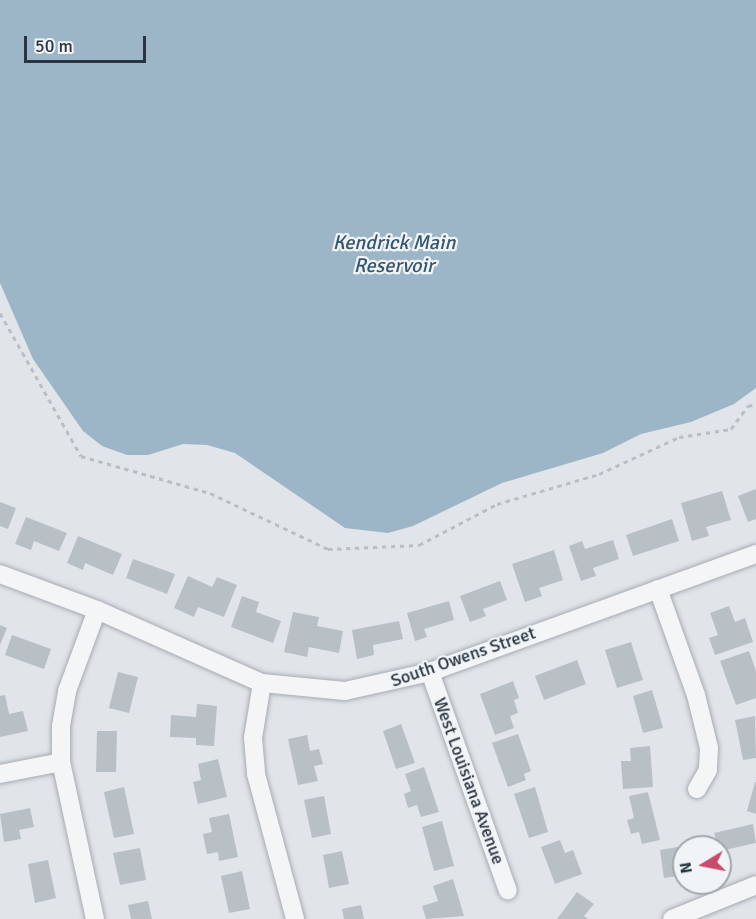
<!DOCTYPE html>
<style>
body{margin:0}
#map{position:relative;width:756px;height:919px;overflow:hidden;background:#e1e5e9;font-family:Signika,sans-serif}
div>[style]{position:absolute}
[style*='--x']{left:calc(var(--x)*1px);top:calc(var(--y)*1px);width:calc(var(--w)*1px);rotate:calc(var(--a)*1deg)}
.water>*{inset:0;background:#9db6c7}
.building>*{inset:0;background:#b8bfc5}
.path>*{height:3px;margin-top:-1.5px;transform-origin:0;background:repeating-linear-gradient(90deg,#bbbfc4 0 4.5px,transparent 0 9px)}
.roads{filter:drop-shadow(0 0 2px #a6acb3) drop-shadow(0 0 2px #a6acb3)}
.minor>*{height:18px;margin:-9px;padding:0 9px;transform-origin:9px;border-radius:9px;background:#f3f5f7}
span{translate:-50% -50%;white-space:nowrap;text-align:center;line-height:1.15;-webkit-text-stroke:4.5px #f0f4f6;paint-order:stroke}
.street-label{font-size:18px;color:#2a3440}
.water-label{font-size:20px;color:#365772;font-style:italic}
.north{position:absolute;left:672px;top:835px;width:60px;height:60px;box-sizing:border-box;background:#f0f4f6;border:2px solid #a1a7ad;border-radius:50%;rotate:260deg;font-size:16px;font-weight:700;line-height:24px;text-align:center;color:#2a3440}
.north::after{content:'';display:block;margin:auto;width:21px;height:27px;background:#c84b6c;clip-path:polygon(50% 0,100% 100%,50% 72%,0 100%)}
.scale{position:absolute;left:24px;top:36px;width:122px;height:27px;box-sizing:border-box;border:3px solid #2a3440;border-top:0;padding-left:8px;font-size:18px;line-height:21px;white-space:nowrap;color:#2a3440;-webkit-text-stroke:4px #f0f4f6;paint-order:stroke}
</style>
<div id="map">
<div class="water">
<i style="clip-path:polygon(0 0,756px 0,756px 388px,734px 404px,691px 422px,641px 434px,603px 453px,502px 483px,413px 526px,388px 533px,345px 528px,235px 453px,207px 445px,183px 444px,148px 455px,127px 455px,102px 446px,83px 431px,33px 359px,0 283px)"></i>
</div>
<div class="building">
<i style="clip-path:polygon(756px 489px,756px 519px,748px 522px,738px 496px)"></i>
<i style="clip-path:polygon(722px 491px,731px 520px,706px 527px,709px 536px,692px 541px,681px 503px)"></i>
<i style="clip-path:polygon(0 502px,16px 508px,8px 529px,0 526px)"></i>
<i style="clip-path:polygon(26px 517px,67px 533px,59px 551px,34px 541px,31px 550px,15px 544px)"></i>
<i style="clip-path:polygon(672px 519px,679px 541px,633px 556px,626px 535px)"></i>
<i style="clip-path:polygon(78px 536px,122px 554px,113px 575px,85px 563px,83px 570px,67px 563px)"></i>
<i style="clip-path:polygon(613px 540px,619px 559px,593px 568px,596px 576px,581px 581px,569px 546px,582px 541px,585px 549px)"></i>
<i style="clip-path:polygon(554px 550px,563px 580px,539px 588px,542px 596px,525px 602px,512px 564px)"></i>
<i style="clip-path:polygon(133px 559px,175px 574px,167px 594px,126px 578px)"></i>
<i style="clip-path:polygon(188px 576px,212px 587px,217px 577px,237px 585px,224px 617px,198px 607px,194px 617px,174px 608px)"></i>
<i style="clip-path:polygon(500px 581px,507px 600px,483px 609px,486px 616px,470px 622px,460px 596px)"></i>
<i style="clip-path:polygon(242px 596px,259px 602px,256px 612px,281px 621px,273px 643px,231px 627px)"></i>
<i style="clip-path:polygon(449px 601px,454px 620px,424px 629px,427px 637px,415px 641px,407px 613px)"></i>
<i style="clip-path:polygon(729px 606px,735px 622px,745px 618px,753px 642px,715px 655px,709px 638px,718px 635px,710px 613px)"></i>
<i style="clip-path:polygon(293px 612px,319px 617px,317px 626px,343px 631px,339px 653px,309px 647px,307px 657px,284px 652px)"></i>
<i style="clip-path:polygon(399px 621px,403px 639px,373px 645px,374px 655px,357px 659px,352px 630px)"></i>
<i style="clip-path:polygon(0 625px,7px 628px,0 645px)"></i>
<i style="clip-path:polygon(12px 635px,51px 649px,44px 669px,5px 655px)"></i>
<i style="clip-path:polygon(631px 642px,643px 680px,617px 688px,605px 650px)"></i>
<i style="clip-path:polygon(749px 651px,756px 671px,756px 698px,736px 705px,720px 661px)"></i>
<i style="clip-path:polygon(577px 660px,586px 684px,544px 700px,535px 676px)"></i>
<i style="clip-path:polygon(118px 672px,138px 677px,129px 713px,109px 708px)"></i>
<i style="clip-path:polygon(513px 681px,519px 698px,514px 700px,518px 713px,510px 716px,514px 728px,495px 735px,480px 694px)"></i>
<i style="clip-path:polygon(652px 690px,663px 728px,643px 733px,633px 696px)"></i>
<i style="clip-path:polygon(5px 695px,9px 714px,23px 711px,28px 731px,0 737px,0 696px)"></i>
<i style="clip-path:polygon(197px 704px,217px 706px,214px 746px,196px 745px,196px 738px,170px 737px,171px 715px,196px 717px)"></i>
<i style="clip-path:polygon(755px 716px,756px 758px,743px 760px,735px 720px)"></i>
<i style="clip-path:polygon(401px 724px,415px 763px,396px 769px,383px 731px)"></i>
<i style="clip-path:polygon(97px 731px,117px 731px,116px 772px,96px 772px)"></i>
<i style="clip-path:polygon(518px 734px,531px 771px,524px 774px,526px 780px,508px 787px,492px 743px)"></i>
<i style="clip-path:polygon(307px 735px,310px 751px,319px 749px,323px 764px,314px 766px,318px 781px,298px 785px,288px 739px)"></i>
<i style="clip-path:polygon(650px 746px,653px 787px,623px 789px,621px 761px,631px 761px,630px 748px)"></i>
<i style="clip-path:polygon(218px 759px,227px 797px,198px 804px,193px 782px,201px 780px,198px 764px)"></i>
<i style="clip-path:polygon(424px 767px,439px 812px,421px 817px,417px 805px,408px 808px,404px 794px,411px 791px,405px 774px)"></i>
<i style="clip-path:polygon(755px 782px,756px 782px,756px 814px,747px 811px)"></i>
<i style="clip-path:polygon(124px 787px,134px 834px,114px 838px,104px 792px)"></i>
<i style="clip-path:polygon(535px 787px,548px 832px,529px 838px,514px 794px)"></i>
<i style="clip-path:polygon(648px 792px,660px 840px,642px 844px,639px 832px,631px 834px,627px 820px,634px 818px,629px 796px)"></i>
<i style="clip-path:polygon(324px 796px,331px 834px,312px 838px,304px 800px)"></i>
<i style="clip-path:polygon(30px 808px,34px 827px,19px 830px,21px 839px,4px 842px,0 814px)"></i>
<i style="clip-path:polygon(229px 814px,238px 857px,219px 861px,218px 852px,207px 854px,203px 834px,212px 832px,209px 818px)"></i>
<i style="clip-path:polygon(442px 821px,454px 866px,434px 871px,422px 827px)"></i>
<i style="clip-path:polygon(753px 824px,756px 843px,720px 851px,714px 833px)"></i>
<i style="clip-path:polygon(560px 840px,565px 853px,573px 850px,582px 874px,555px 884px,541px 847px)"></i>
<i style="clip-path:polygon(706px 843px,707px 847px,685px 847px,685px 846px)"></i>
<i style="clip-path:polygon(684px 846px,684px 875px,664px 878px,660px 850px)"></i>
<i style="clip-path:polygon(140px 848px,146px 880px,120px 885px,113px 853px)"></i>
<i style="clip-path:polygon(342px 851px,349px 884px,329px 888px,323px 855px)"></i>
<i style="clip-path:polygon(48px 860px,56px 898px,35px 903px,28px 864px)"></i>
<i style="clip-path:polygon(242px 871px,250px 909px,229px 913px,221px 876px)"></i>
<i style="clip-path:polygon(453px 879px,464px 916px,426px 919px,422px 906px,438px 901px,433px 886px)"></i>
<i style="clip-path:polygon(577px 892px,594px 904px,584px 916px,588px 919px,557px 919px)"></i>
<i style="clip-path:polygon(148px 901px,152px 919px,131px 919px,128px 905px)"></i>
<i style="clip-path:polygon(361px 905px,364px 919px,344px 919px,342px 909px)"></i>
</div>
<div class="path">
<i style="--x:0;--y:313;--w:164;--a:60.5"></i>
<i style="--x:81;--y:456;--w:134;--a:16"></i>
<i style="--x:210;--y:493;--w:131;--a:25.4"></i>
<i style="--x:328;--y:549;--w:91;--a:-2.5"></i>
<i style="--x:419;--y:545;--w:88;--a:-27.7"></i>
<i style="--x:497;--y:504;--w:106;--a:-16.4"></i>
<i style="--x:599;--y:474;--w:88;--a:-24.8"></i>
<i style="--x:679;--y:437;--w:53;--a:-8.7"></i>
<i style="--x:731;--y:429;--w:29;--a:-54"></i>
<i style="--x:748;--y:406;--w:8;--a:-14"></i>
</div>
<div class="roads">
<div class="minor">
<i style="--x:0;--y:574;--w:103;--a:20.4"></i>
<i style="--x:97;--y:610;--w:180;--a:23.9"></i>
<i style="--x:262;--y:683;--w:83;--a:5.5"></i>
<i style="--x:345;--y:691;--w:87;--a:-12.6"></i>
<i style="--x:430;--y:672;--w:347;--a:-19.9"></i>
<i style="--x:658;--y:589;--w:113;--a:70.3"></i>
<i style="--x:696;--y:695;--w:55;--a:76.2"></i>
<i style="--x:709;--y:748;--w:22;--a:93"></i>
<i style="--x:708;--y:770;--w:22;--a:120"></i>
<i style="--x:430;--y:672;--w:232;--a:70.4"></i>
<i style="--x:262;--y:683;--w:56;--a:99.3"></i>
<i style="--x:253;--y:738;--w:36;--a:85"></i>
<i style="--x:256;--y:774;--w:150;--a:74.9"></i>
<i style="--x:0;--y:774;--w:62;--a:-11.1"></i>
<i style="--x:95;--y:919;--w:161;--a:-102.2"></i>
<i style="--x:61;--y:762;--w:36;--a:-90"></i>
<i style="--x:61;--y:726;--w:36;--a:-80"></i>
<i style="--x:67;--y:691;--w:86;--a:-69.7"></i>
<i style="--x:672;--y:919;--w:91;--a:-22"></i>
</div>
</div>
<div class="street-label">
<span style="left:463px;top:657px;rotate:-19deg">South Owens Street</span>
<span style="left:469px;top:781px;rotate:70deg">West Louisiana Avenue</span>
</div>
<div class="water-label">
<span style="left:394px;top:254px">Kendrick Main<br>Reservoir</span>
</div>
<div class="north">N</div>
<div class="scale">50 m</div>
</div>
